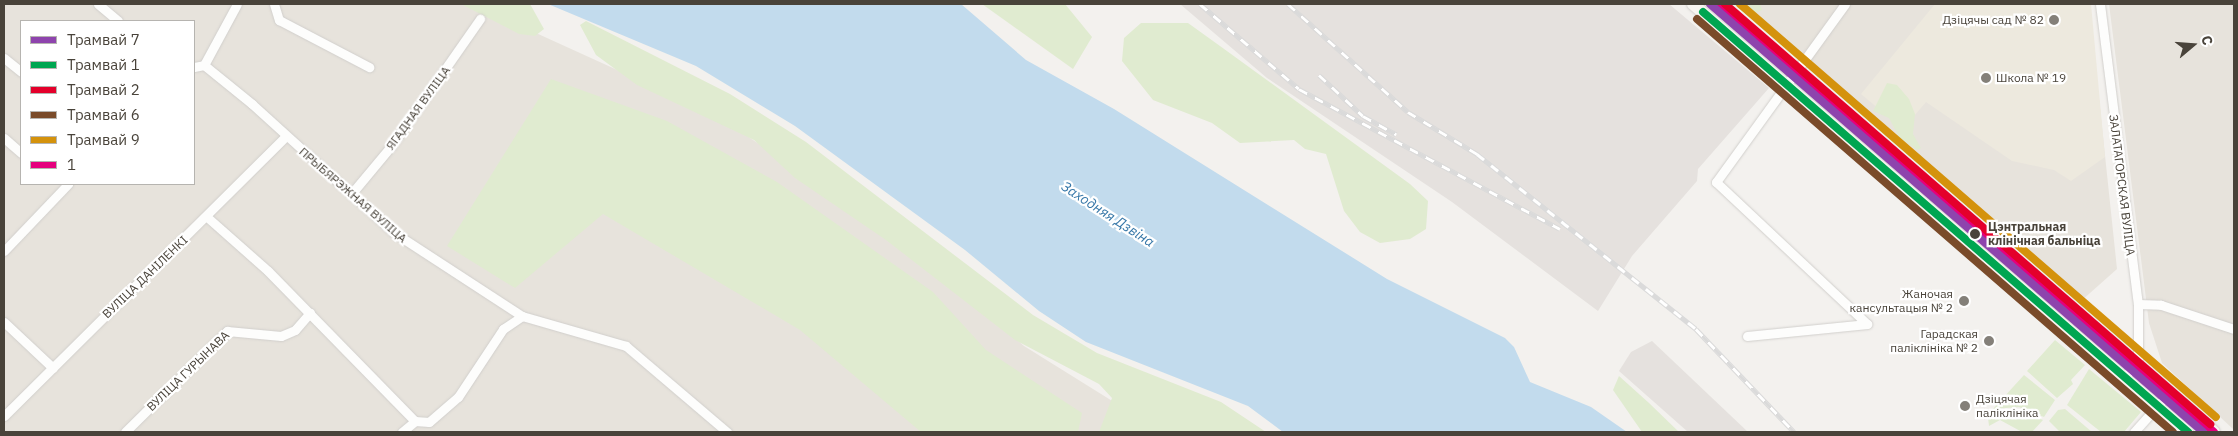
<!DOCTYPE html>
<meta charset="utf-8">
<style>
body{margin:0}
#map{position:relative;width:2238px;height:436px;overflow:hidden;background:#f3f1ee;font-family:"IBM Plex Sans",sans-serif}
div>[style]{position:absolute}
[style*='--x']{left:calc(var(--x)*1px);top:calc(var(--y)*1px);width:calc(var(--w)*1px);rotate:calc(var(--a)*1deg)}
.residential>*{inset:0;background:#e7e3dc}
.industrial>*{inset:0;background:#e5e1de}
.education>*{inset:0;background:#ede9de}
.green>*{inset:0;background:#e0ebd0}
.water>*{inset:0;background:#c2dbed}
.roads{filter:drop-shadow(0 0 1px #d1cfcc) drop-shadow(0 0 1px #d1cfcc)}
.street>*{height:9px;margin:-4.5px;padding:0 4.5px;transform-origin:4.5px;border-radius:4.5px;background:#fdfdfc}
.secondary>*{height:12px;margin:-6px;padding:0 6px;transform-origin:6px;border-radius:6px;background:#f7f5f1}
.rail>*{height:5px;margin-top:-2.5px;transform-origin:0;background:repeating-linear-gradient(90deg,#fff 0 9px,#dadada 0 18px);box-sizing:border-box;border-block:1px solid #dadada}
.bus-1>*{height:8px;margin:-4px;padding:0 4px;transform-origin:4px;border-radius:4px;background:#e5007d}
.tram-1>*{height:8px;margin:-4px;padding:0 4px;transform-origin:4px;border-radius:4px;background:#8e44ad}
.tram-2>*{height:8px;margin:-4px;padding:0 4px;transform-origin:4px;border-radius:4px;background:#00a651}
.tram-3>*{height:8px;margin:-4px;padding:0 4px;transform-origin:4px;border-radius:4px;background:#e4002b}
.tram-4>*{height:8px;margin:-4px;padding:0 4px;transform-origin:4px;border-radius:4px;background:#7a4b2a}
.tram-5>*{height:8px;margin:-4px;padding:0 4px;transform-origin:4px;border-radius:4px;background:#d4920c}
.dots>*{width:14px;height:14px;translate:-50% -50%;box-sizing:border-box;border:2px solid #fff;border-radius:50%}
span{translate:-50% -50%;white-space:nowrap;text-align:center;line-height:1.15;-webkit-text-stroke:4.5px #fff;paint-order:stroke}
.poi-label{font-size:12px;color:#49433a}
.right{translate:-100% -50%;text-align:right}
.left{translate:0 -50%;text-align:left}
.street-label{font-size:12px;color:#49433a}
.stop-label{font-size:12px;color:#49433a;font-weight:700}
.water-label{font-size:14px;color:#3677a8;font-style:italic}
.frame{position:absolute;inset:0;border:5px solid #49433a;pointer-events:none}
.legend{position:absolute;left:20px;top:20px;width:175px;height:165px;box-sizing:border-box;background:#fff;border:1px solid #b6b4b0;margin:0;padding:6px 9px;list-style:none;font-size:15px;color:#49433a}
.legend li{display:flex;align-items:center;gap:10px;height:25px}
.legend b{width:25px;border:1px solid #b6b4b0}
.north{position:absolute;left:2168px;top:20px;width:50px;height:50px;-webkit-text-stroke:4px #fff;paint-order:stroke;rotate:72deg;font-size:14px;font-weight:700;line-height:20px;text-align:center;color:#49433a}
.north::after{content:'';display:block;margin:auto;width:18px;height:22px;background:#49433a;clip-path:polygon(50% 0,100% 100%,50% 72%,0 100%)}
</style>
<div id="map">
<div class="residential">
<i style="clip-path:polygon(evenodd,4px 4px,472px 4px,714px 114px,893px 233px,1024px 346px,1162px 432px,4px 432px,4px 4px,21px 21px,194px 21px,194px 184px,21px 184px,21px 21px)"></i>
<i style="clip-path:polygon(1740px 4px,2089px 4px,2117px 269px,2081px 301px)"></i>
<i style="clip-path:polygon(2109px 4px,2234px 4px,2233px 429px,2162px 363px,2149px 323px)"></i>
</div>
<div class="industrial">
<i style="clip-path:polygon(1180px 4px,1669px 4px,1769px 88px,1698px 169px,1697px 181px,1632px 256px,1598px 311px,1452px 202px,1267px 78px)"></i>
<i style="clip-path:polygon(1652px 341px,1748px 432px,1688px 432px,1619px 371px,1631px 352px)"></i>
</div>
<div class="education">
<i style="clip-path:polygon(1935px 4px,2091px 4px,2105px 157px,2071px 181px,2054px 170px,2012px 161px,1926px 102px,1903px 129px,1861px 94px)"></i>
</div>
<div class="green">
<i style="clip-path:polygon(461px 4px,530px 4px,544px 29px,535px 36px,519px 34px)"></i>
<i style="clip-path:polygon(982px 4px,1065px 4px,1092px 37px,1073px 69px)"></i>
<i style="clip-path:polygon(1733px 4px,1760px 4px,1762px 10px,1749px 16px)"></i>
<i style="clip-path:polygon(586px 21px,730px 94px,806px 142px,1033px 315px,1097px 353px,1221px 402px,1266px 432px,1099px 432px,1112px 398px,1099px 384px,1015px 340px,886px 240px,795px 178px,754px 140px,637px 85px,596px 55px,580px 25px)"></i>
<i style="clip-path:polygon(1141px 23px,1188px 23px,1220px 46px,1410px 184px,1428px 201px,1426px 229px,1410px 239px,1380px 243px,1360px 232px,1344px 211px,1326px 154px,1305px 149px,1294px 140px,1240px 143px,1212px 123px,1153px 100px,1122px 61px,1124px 38px)"></i>
<i style="clip-path:polygon(551px 79px,667px 121px,777px 182px,933px 292px,986px 350px,1082px 413px,1078px 432px,921px 432px,800px 330px,603px 214px,515px 288px,447px 246px)"></i>
<i style="clip-path:polygon(1887px 83px,1897px 85px,1909px 99px,1915px 114px,1913px 134px,1921px 148px,1917px 150px,1899px 137px,1889px 118px,1873px 111px)"></i>
<i style="clip-path:polygon(2055px 340px,2085px 365px,2071px 380px,2073px 384px,2057px 398px,2027px 371px)"></i>
<i style="clip-path:polygon(2089px 369px,2141px 412px,2124px 432px,2101px 432px,2067px 405px)"></i>
<i style="clip-path:polygon(2024px 375px,2055px 400px,2044px 417px,2019px 407px,1993px 409px)"></i>
<i style="clip-path:polygon(1619px 376px,1649px 403px,1679px 432px,1642px 432px,1613px 390px)"></i>
<i style="clip-path:polygon(2065px 409px,2092px 432px,2060px 432px,2049px 421px,2058px 410px)"></i>
<i style="clip-path:polygon(2019px 410px,2043px 420px,2032px 432px,2022px 432px,2000px 420px,1989px 426px,1988px 418px)"></i>
</div>
<div class="water">
<i style="clip-path:polygon(548px 4px,961px 4px,1026px 60px,1114px 109px,1387px 279px,1505px 338px,1514px 347px,1530px 382px,1591px 407px,1627px 432px,1283px 432px,1248px 406px,1086px 342px,1039px 311px,965px 250px,795px 126px,696px 66px)"></i>
</div>
<div class="roads">
<div class="street">
<i style="--x:98;--y:4;--w:26;--a:40"></i>
<i style="--x:274;--y:4;--w:17;--a:73"></i>
<i style="--x:279;--y:20;--w:102;--a:27.6"></i>
<i style="--x:1845;--y:4;--w:220;--a:125.9"></i>
<i style="--x:1716;--y:182;--w:207;--a:43.2"></i>
<i style="--x:2100;--y:4;--w:302;--a:82.8"></i>
<i style="--x:2138;--y:304;--w:54;--a:90"></i>
<i style="--x:2138;--y:358;--w:24;--a:123"></i>
<i style="--x:4;--y:58;--w:22;--a:39"></i>
<i style="--x:204;--y:65;--w:69;--a:-61.6"></i>
<i style="--x:194;--y:67;--w:10;--a:-11"></i>
<i style="--x:204;--y:65;--w:62;--a:39.1"></i>
<i style="--x:252;--y:104;--w:190;--a:42.2"></i>
<i style="--x:393;--y:232;--w:154;--a:33.1"></i>
<i style="--x:522;--y:316;--w:108;--a:16.1"></i>
<i style="--x:626;--y:346;--w:133;--a:40.4"></i>
<i style="--x:4;--y:138;--w:23;--a:41"></i>
<i style="--x:352;--y:193;--w:62;--a:-50.2"></i>
<i style="--x:392;--y:145;--w:154;--a:-55.1"></i>
<i style="--x:207;--y:217;--w:81;--a:41.5"></i>
<i style="--x:268;--y:271;--w:210;--a:45.6"></i>
<i style="--x:4;--y:251;--w:93;--a:-46.3"></i>
<i style="--x:2138;--y:304;--w:23;--a:2"></i>
<i style="--x:2161;--y:305;--w:77;--a:18.2"></i>
<i style="--x:4;--y:322;--w:67;--a:43.2"></i>
<i style="--x:1747;--y:336;--w:121;--a:-5.7"></i>
<i style="--x:4;--y:416;--w:396;--a:-44.8"></i>
<i style="--x:125;--y:432;--w:144;--a:-44.7"></i>
<i style="--x:227;--y:331;--w:54;--a:5.3"></i>
<i style="--x:281;--y:336;--w:15;--a:-23"></i>
<i style="--x:295;--y:330;--w:23;--a:-49"></i>
<i style="--x:402;--y:432;--w:17;--a:-40"></i>
<i style="--x:415;--y:421;--w:14;--a:4"></i>
<i style="--x:429;--y:422;--w:38;--a:-41"></i>
<i style="--x:458;--y:397;--w:82;--a:-56.5"></i>
<i style="--x:503;--y:329;--w:23;--a:-34"></i>
<i style="--x:2134;--y:432;--w:51;--a:-48.2"></i>
</div>
<div class="secondary">
<i style="--x:1693;--y:4;--w:654;--a:40.91"></i>
<i style="--x:1718;--y:4;--w:655;--a:40.79"></i>
</div>
</div>
<div class="rail">
<i style="--x:1200;--y:4;--w:130;--a:40.6"></i>
<i style="--x:1299;--y:89;--w:296;--a:28.2"></i>
<i style="--x:1288;--y:4;--w:161;--a:42"></i>
<i style="--x:1408;--y:112;--w:81;--a:31.3"></i>
<i style="--x:1477;--y:154;--w:280;--a:38.6"></i>
<i style="--x:1696;--y:329;--w:142;--a:46.4"></i>
<i style="--x:1319;--y:75;--w:60;--a:43"></i>
<i style="--x:1363;--y:116;--w:38;--a:29"></i>
</div>
<div class="bus-1">
<i style="--x:1718;--y:4;--w:655;--a:40.79"></i>
</div>
<div class="tram-1">
<i style="--x:1710;--y:4;--w:653;--a:40.96"></i>
</div>
<div class="tram-2">
<i style="--x:1703;--y:12;--w:642;--a:40.89"></i>
</div>
<div class="tram-3">
<i style="--x:1725;--y:4;--w:642;--a:40.89"></i>
</div>
<div class="tram-4">
<i style="--x:1697;--y:19;--w:630;--a:40.95"></i>
</div>
<div class="tram-5">
<i style="--x:1740;--y:4;--w:630;--a:40.95"></i>
</div>
<div class="dots">
<i style="left:2054px;top:20px;background:#848079"></i>
<i style="left:1986px;top:78px;background:#848079"></i>
<i style="left:1975px;top:234px;background:#49433a"></i>
<i style="left:1964px;top:301px;background:#848079"></i>
<i style="left:1989px;top:341px;background:#848079"></i>
<i style="left:1965px;top:406px;background:#848079"></i>
</div>
<div class="poi-label">
<span class="right" style="left:2044px;top:20px">Дзіцячы сад № 82</span>
<span class="left" style="left:1996px;top:78px">Школа № 19</span>
<span class="right" style="left:1953px;top:301px">Жаночая<br>кансультацыя № 2</span>
<span class="right" style="left:1978px;top:341px">Гарадская<br>паліклініка № 2</span>
<span class="left" style="left:1976px;top:406px">Дзіцячая<br>паліклініка</span>
</div>
<div class="street-label">
<span style="left:418px;top:108px;rotate:-54deg">ЯГАДНАЯ ВУЛІЦА</span>
<span style="left:2122px;top:185px;rotate:83deg">ЗАЛАТАГОРСКАЯ ВУЛІЦА</span>
<span style="left:353px;top:195px;rotate:41deg">ПРЫБЯРЭЖНАЯ ВУЛІЦА</span>
<span style="left:145px;top:277px;rotate:-44deg">ВУЛІЦА ДАНІЛЕНКІ</span>
<span style="left:188px;top:371px;rotate:-44deg">ВУЛІЦА ГУРЫНАВА</span>
</div>
<div class="stop-label">
<span class="left" style="left:1988px;top:234px">Цэнтральная<br>клінічная бальніца</span>
</div>
<div class="water-label">
<span style="left:1108px;top:214px;rotate:33deg">Заходняя Дзвіна</span>
</div>
<div class="frame"></div>
<ul class="legend">
<li><b style="height:6px;background:#8e44ad"></b>Трамвай 7</li>
<li><b style="height:6px;background:#00a651"></b>Трамвай 1</li>
<li><b style="height:6px;background:#e4002b"></b>Трамвай 2</li>
<li><b style="height:6px;background:#7a4b2a"></b>Трамвай 6</li>
<li><b style="height:6px;background:#d4920c"></b>Трамвай 9</li>
<li><b style="height:6px;background:#e5007d"></b>1</li>
</ul>
<div class="north">С</div>
</div>
